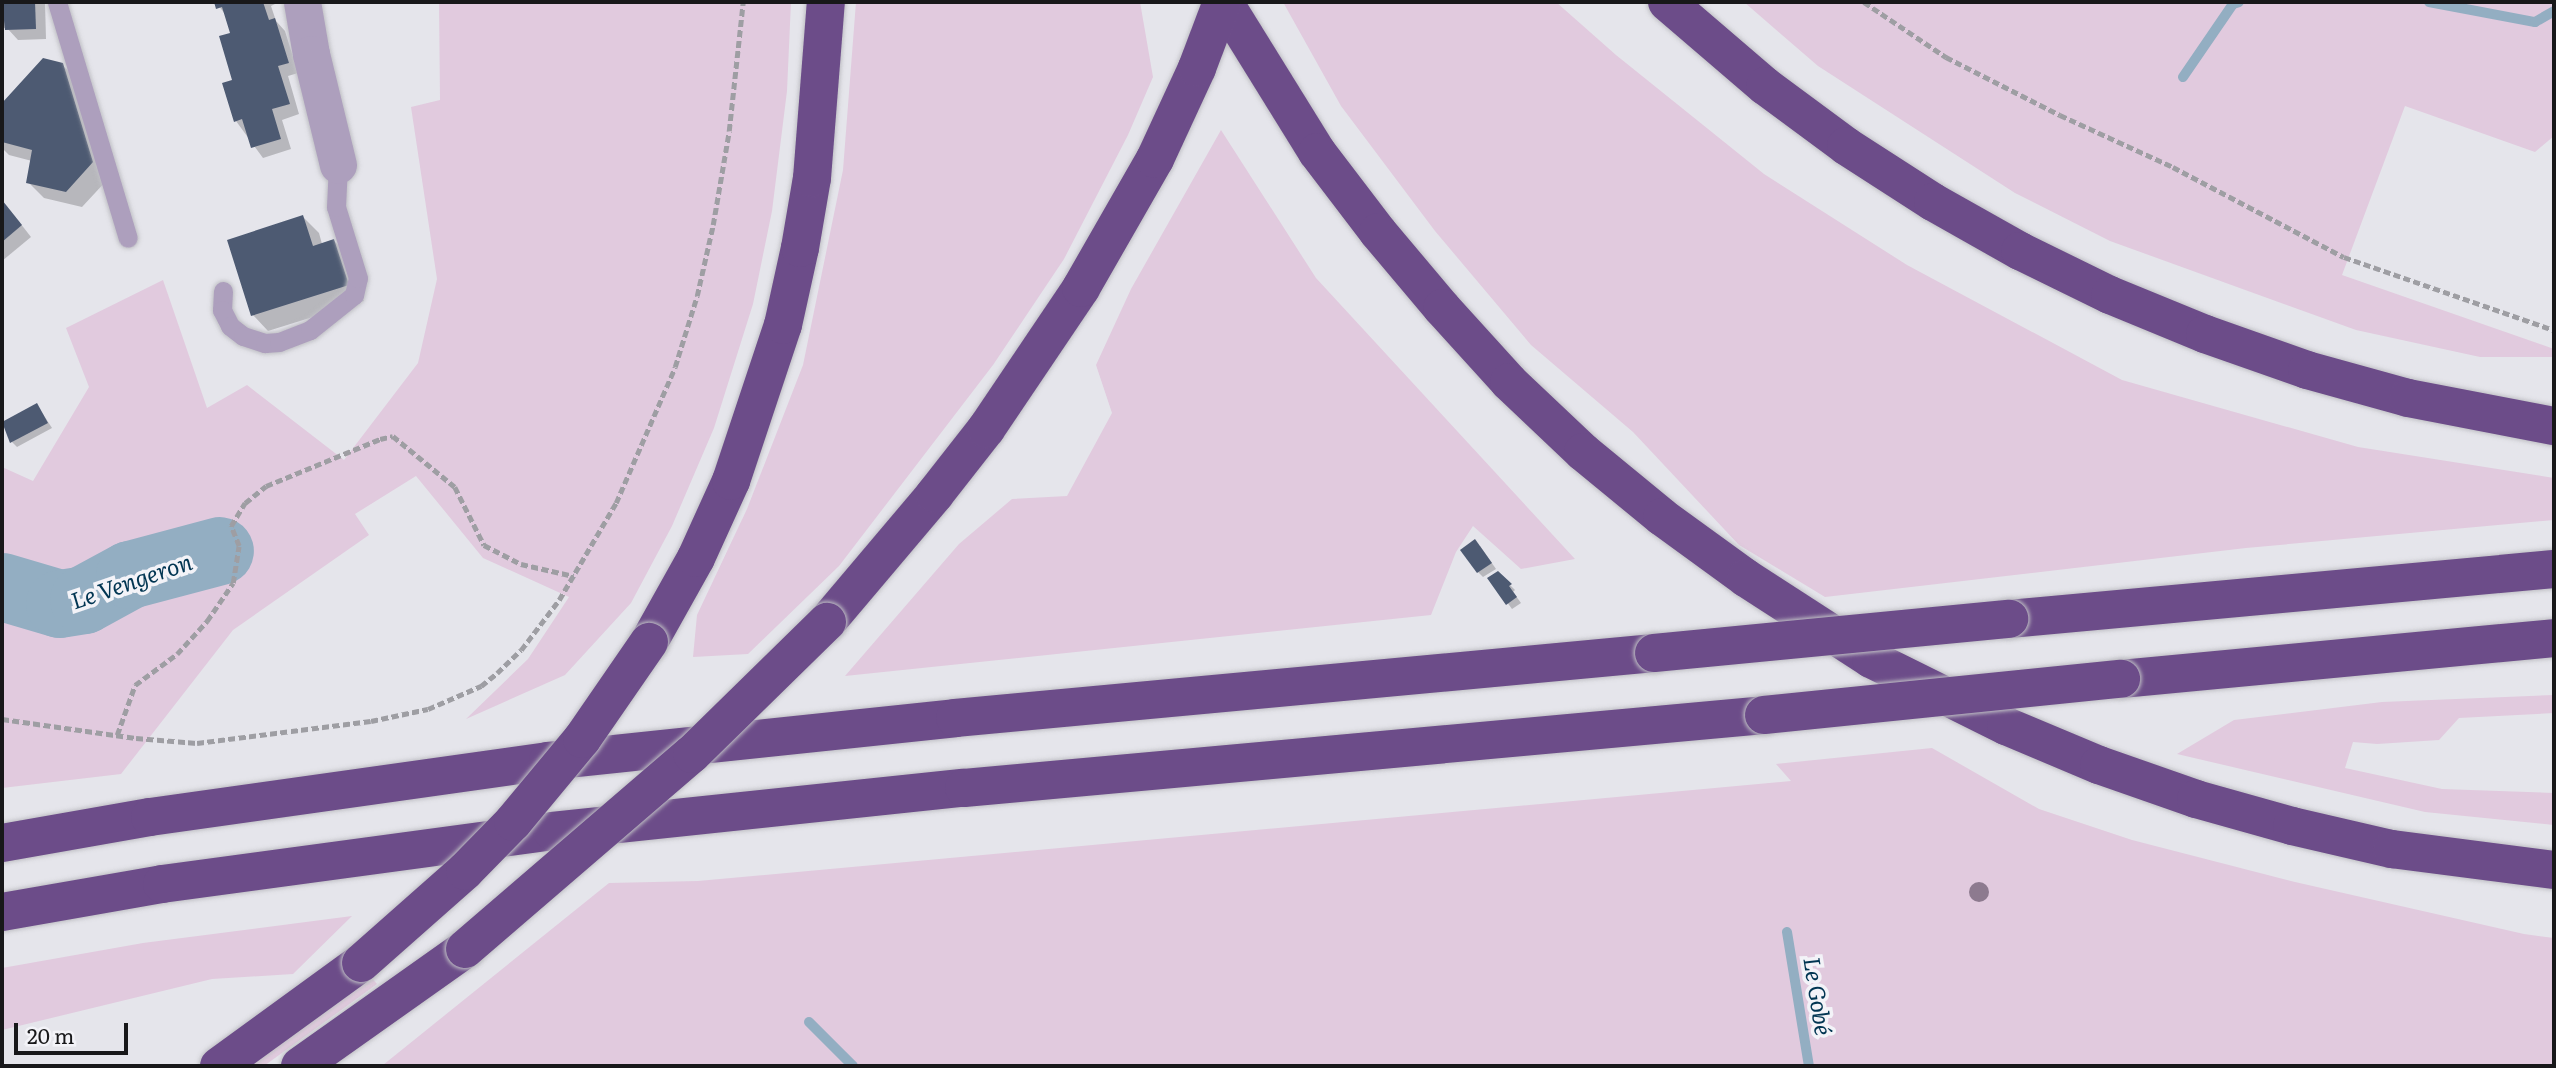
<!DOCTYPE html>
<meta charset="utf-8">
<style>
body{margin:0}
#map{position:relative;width:2556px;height:1068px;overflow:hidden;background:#e5e5eb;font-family:Literata,serif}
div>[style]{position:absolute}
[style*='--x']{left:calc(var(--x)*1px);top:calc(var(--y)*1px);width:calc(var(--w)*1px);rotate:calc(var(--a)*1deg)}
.green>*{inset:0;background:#e1cade}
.shadow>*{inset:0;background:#0003}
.stream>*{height:10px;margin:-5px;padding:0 5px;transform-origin:5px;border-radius:5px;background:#93aec2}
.river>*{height:68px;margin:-34px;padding:0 34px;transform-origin:34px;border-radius:34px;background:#93aec2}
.building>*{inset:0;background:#4d5a72}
.path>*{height:4.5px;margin-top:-2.25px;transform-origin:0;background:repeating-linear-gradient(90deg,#9e9ea3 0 7px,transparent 0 10.5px)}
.roads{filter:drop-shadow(0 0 2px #c0c0c5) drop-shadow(0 0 2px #c0c0c5)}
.service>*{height:19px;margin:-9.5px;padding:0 9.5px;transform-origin:9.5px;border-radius:9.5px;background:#ad9fbd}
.minor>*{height:37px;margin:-18.5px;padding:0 18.5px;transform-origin:18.5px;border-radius:18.5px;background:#ad9fbd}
.motorway>*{height:38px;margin:-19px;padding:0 19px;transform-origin:19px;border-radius:19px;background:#6c4c89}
.bridges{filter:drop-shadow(0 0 2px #c0c0c5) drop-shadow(0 0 2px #c0c0c5)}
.motorway-bridge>*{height:38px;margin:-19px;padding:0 19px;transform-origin:19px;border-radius:19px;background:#6c4c89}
.trees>*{width:20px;height:20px;margin:-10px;border-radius:50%;background:#8d7a8f}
span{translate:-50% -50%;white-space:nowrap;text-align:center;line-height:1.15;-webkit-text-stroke:7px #f3f3f8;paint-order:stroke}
.water-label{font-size:23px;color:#013552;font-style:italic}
.frame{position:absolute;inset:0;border:4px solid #18181a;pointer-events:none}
.scale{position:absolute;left:14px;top:1023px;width:114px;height:32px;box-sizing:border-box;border:4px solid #18181a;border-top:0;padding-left:9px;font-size:21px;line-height:24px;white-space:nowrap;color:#18181a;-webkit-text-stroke:5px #f3f3f8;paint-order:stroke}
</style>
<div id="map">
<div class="green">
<i style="clip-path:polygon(439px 2px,791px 2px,787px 91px,772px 211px,753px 304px,714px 428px,672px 526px,631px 603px,565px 675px,466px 719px,528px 659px,569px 597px,483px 558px,416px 476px,355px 514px,369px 535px,233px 630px,121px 774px,2px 788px,2px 467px,33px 481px,89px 387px,66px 328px,163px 280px,207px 408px,247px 385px,344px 460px,418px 363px,437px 279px,411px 107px,440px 100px)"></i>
<i style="clip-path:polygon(856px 2px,1140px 2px,1153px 77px,1128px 135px,1064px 259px,993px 365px,839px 566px,748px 654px,693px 657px,697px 615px,747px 509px,803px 365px,843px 170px)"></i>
<i style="clip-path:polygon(1283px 2px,1556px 2px,1616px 55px,1764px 174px,1907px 265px,2122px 380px,2358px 447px,2554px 478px,2554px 520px,2246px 548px,1825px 597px,1739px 545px,1633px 432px,1531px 345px,1435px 231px,1341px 106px)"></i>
<i style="clip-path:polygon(1744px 2px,2554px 2px,2554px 136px,2535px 152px,2405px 106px,2342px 275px,2554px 349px,2554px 357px,2480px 357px,2356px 330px,2110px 241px,2015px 193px,1818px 66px)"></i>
<i style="clip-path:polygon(1221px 130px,1316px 278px,1575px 559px,1521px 569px,1473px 526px,1456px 552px,1431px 615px,845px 676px,959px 544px,1012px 499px,1067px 496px,1112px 413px,1096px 365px,1131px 289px)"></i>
<i style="clip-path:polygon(2554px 695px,2554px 713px,2459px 718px,2439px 740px,2377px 744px,2353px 742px,2345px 768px,2442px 789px,2554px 793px,2554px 825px,2425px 812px,2177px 754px,2234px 720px,2382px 702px)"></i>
<i style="clip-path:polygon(1932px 748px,2039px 809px,2132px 840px,2295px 882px,2524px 934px,2554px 938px,2554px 1066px,383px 1065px,609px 883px,698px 881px,1791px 781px,1776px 764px)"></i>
<i style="clip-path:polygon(352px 916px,293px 974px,212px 979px,2px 1030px,2px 968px,143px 943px)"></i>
<i style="clip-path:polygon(371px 977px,377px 984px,264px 1066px,242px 1066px)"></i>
</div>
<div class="shadow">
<i style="clip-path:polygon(2px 2px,45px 2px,46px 39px,18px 40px,7px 28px,2px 28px)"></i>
<i style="clip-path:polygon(216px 2px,279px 2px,271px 6px,276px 21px,285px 31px,298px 73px,288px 76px,299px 114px,282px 120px,291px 149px,263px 158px,236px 121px,232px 34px,227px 17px)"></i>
<i style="clip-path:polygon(44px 60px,62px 65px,79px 81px,108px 179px,82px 207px,44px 198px,28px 182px,32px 161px,9px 155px,2px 148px,2px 105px)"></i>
<i style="clip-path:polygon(2px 200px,31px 237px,2px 261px)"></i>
<i style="clip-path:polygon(303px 217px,319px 233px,322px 244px,334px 241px,350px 256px,364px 301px,268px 331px,253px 315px)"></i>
<i style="clip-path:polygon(37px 405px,52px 428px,17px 447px,12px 442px)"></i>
<i style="clip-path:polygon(1480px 546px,1496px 569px,1483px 577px,1478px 572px)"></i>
<i style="clip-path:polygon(1498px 573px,1515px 590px,1513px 592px,1521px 603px,1512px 609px,1490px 579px)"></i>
</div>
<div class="stream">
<i style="--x:2429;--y:2;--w:108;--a:10.7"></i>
<i style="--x:2535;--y:22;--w:22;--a:-30"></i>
<i style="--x:2183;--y:77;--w:88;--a:-55.6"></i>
<i style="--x:2233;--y:4;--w:6;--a:-18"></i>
<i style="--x:1787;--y:932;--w:136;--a:80.7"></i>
<i style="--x:809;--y:1022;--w:62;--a:45"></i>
</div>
<div class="river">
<i style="--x:2;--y:587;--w:60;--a:16.3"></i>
<i style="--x:60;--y:604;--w:24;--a:-9"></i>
<i style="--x:84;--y:600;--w:52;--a:-28.5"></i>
<i style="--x:130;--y:575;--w:93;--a:-14.9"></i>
</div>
<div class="building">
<i style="clip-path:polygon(2px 2px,35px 2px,36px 29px,5px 30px)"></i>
<i style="clip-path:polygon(214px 2px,263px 2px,269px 20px,275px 18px,289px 63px,278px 66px,290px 104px,272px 109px,281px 139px,251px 148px,242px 119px,234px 122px,222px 83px,232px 80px,219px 36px,230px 33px,222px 7px,216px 9px)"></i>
<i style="clip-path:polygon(43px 58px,63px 63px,93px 162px,66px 192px,26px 183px,32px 150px,2px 142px,2px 103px)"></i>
<i style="clip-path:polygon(2px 200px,22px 225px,2px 242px)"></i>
<i style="clip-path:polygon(303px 215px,313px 246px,334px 239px,349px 285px,251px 316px,227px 240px)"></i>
<i style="clip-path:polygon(37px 403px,48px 423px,10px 443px,2px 422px)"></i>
<i style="clip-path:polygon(1475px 539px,1492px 563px,1477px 573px,1460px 550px)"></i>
<i style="clip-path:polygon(1498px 571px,1512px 584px,1509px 586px,1517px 597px,1506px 605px,1487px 578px)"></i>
</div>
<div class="path">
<i style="--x:1864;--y:2;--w:99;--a:33.9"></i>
<i style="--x:1946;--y:57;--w:128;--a:27"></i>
<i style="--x:2060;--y:115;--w:124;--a:24.7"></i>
<i style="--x:2173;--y:167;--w:193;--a:27.8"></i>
<i style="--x:2344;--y:257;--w:222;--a:19.2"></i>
<i style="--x:2;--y:719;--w:135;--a:8.1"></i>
<i style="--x:136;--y:738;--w:61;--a:4.7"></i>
<i style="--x:197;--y:743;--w:175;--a:-7.2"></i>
<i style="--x:371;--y:721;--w:58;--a:-11.9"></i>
<i style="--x:428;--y:709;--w:58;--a:-23.5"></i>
<i style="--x:481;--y:686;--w:21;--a:-39"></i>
<i style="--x:497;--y:673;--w:33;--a:-44"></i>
<i style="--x:521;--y:650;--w:63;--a:-52.8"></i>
<i style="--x:559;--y:600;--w:113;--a:-59.6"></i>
<i style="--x:616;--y:503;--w:148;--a:-66.5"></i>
<i style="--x:675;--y:367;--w:74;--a:-72.8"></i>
<i style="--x:697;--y:296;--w:73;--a:-77.3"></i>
<i style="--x:713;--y:225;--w:95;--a:-80.3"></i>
<i style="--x:729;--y:131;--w:130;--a:-83.8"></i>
<i style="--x:117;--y:735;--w:53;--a:-70.2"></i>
<i style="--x:135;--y:685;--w:52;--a:-36.4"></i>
<i style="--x:177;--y:654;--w:45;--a:-47.7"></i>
<i style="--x:207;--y:621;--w:46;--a:-55.6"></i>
<i style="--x:233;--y:583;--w:37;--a:-81"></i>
<i style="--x:239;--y:546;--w:22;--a:-112"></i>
<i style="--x:231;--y:526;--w:27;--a:-59"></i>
<i style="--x:245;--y:503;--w:27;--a:-39"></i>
<i style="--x:266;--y:486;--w:123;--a:-22.4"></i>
<i style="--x:380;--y:439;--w:13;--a:-13"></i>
<i style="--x:393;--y:436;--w:80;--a:39.4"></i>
<i style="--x:455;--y:487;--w:65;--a:63.4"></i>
<i style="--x:484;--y:545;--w:42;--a:27.2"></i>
<i style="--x:521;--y:564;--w:54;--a:12.8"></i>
</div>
<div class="roads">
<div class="service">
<i style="--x:57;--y:2;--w:246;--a:73.3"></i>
<i style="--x:223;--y:291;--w:19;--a:93"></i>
<i style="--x:222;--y:310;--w:18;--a:63"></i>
<i style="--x:230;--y:326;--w:16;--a:38"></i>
<i style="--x:243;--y:336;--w:23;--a:18"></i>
<i style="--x:265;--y:343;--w:14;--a:-4"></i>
<i style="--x:279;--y:342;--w:33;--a:-21"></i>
<i style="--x:310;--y:330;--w:56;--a:-38.5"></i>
<i style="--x:354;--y:295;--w:17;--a:-77"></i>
<i style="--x:358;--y:278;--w:74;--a:-107.2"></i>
<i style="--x:336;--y:207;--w:42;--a:-87.3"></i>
</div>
<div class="minor">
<i style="--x:302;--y:2;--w:53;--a:80.2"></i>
<i style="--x:311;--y:54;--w:114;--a:76.3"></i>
</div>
<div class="motorway">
<i style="--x:1224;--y:2;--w:176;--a:58.2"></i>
<i style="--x:1317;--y:152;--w:101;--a:52.7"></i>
<i style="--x:1378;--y:232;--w:99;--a:49.9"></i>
<i style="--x:1442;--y:308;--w:100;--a:47.8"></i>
<i style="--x:1509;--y:382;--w:102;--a:43.4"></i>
<i style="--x:1583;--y:452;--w:102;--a:39.4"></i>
<i style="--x:1662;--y:517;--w:104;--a:36"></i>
<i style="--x:1746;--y:578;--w:149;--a:32.9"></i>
<i style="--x:1871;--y:659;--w:151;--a:26.4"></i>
<i style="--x:2006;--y:726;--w:101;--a:22.8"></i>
<i style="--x:2099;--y:765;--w:103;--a:19.3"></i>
<i style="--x:2196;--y:799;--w:100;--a:15.7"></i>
<i style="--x:2292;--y:826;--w:103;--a:13"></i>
<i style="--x:2392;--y:849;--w:163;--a:7.4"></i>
<i style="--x:1667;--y:2;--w:129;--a:40.6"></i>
<i style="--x:1765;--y:86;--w:101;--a:36.5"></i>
<i style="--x:1846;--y:146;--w:103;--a:32.8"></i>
<i style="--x:1933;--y:202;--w:100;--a:29.4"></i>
<i style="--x:2020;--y:251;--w:100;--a:26.1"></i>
<i style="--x:2110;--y:295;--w:103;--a:22.3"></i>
<i style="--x:2205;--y:334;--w:108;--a:19.4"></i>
<i style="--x:2307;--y:370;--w:105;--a:15.5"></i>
<i style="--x:2408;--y:398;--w:149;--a:10.9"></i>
<i style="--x:2009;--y:619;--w:547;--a:-5.24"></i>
<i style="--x:827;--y:622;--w:167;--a:-49.8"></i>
<i style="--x:935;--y:494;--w:83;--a:-51.9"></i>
<i style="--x:986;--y:429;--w:170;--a:-56"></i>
<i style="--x:1081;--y:288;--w:149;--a:-60.2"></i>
<i style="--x:1155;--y:159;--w:100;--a:-65.2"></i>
<i style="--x:1197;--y:68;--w:71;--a:-69.3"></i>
<i style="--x:649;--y:642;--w:96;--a:-60.8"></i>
<i style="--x:696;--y:558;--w:85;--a:-65.6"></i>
<i style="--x:731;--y:481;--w:164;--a:-71.6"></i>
<i style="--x:783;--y:325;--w:79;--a:-77.6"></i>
<i style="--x:800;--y:248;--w:71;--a:-80.3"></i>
<i style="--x:812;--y:178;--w:177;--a:-85.5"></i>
<i style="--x:2121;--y:679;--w:435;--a:-5.4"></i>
<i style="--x:2;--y:843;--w:150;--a:-10"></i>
<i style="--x:150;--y:817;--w:402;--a:-8"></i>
<i style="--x:548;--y:761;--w:409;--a:-6"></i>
<i style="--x:955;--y:718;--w:702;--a:-5.31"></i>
<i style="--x:2;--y:912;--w:162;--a:-9.9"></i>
<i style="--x:162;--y:884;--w:394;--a:-7.7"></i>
<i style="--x:552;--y:831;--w:414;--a:-6"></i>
<i style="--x:964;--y:788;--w:803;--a:-5.21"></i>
<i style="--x:219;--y:1066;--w:175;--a:-36"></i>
<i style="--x:300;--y:1066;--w:202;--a:-35.3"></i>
</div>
</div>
<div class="bridges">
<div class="motorway-bridge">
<i style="--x:1654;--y:653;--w:357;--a:-5.5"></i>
<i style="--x:1764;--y:715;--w:359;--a:-5.8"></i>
<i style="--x:465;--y:949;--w:299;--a:-40.7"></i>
<i style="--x:692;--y:754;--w:189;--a:-44.4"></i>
<i style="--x:361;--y:963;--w:139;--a:-41.5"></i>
<i style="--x:465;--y:871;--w:69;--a:-45.6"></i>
<i style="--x:513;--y:822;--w:108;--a:-50.3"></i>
<i style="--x:582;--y:739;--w:118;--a:-55.4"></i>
</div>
</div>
<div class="trees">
<i style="left:1979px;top:892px"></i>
</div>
<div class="water-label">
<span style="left:131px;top:580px;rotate:-19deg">Le Vengeron</span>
<span style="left:1819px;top:996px;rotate:81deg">Le Gobé</span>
</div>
<div class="frame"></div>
<div class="scale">20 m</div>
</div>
